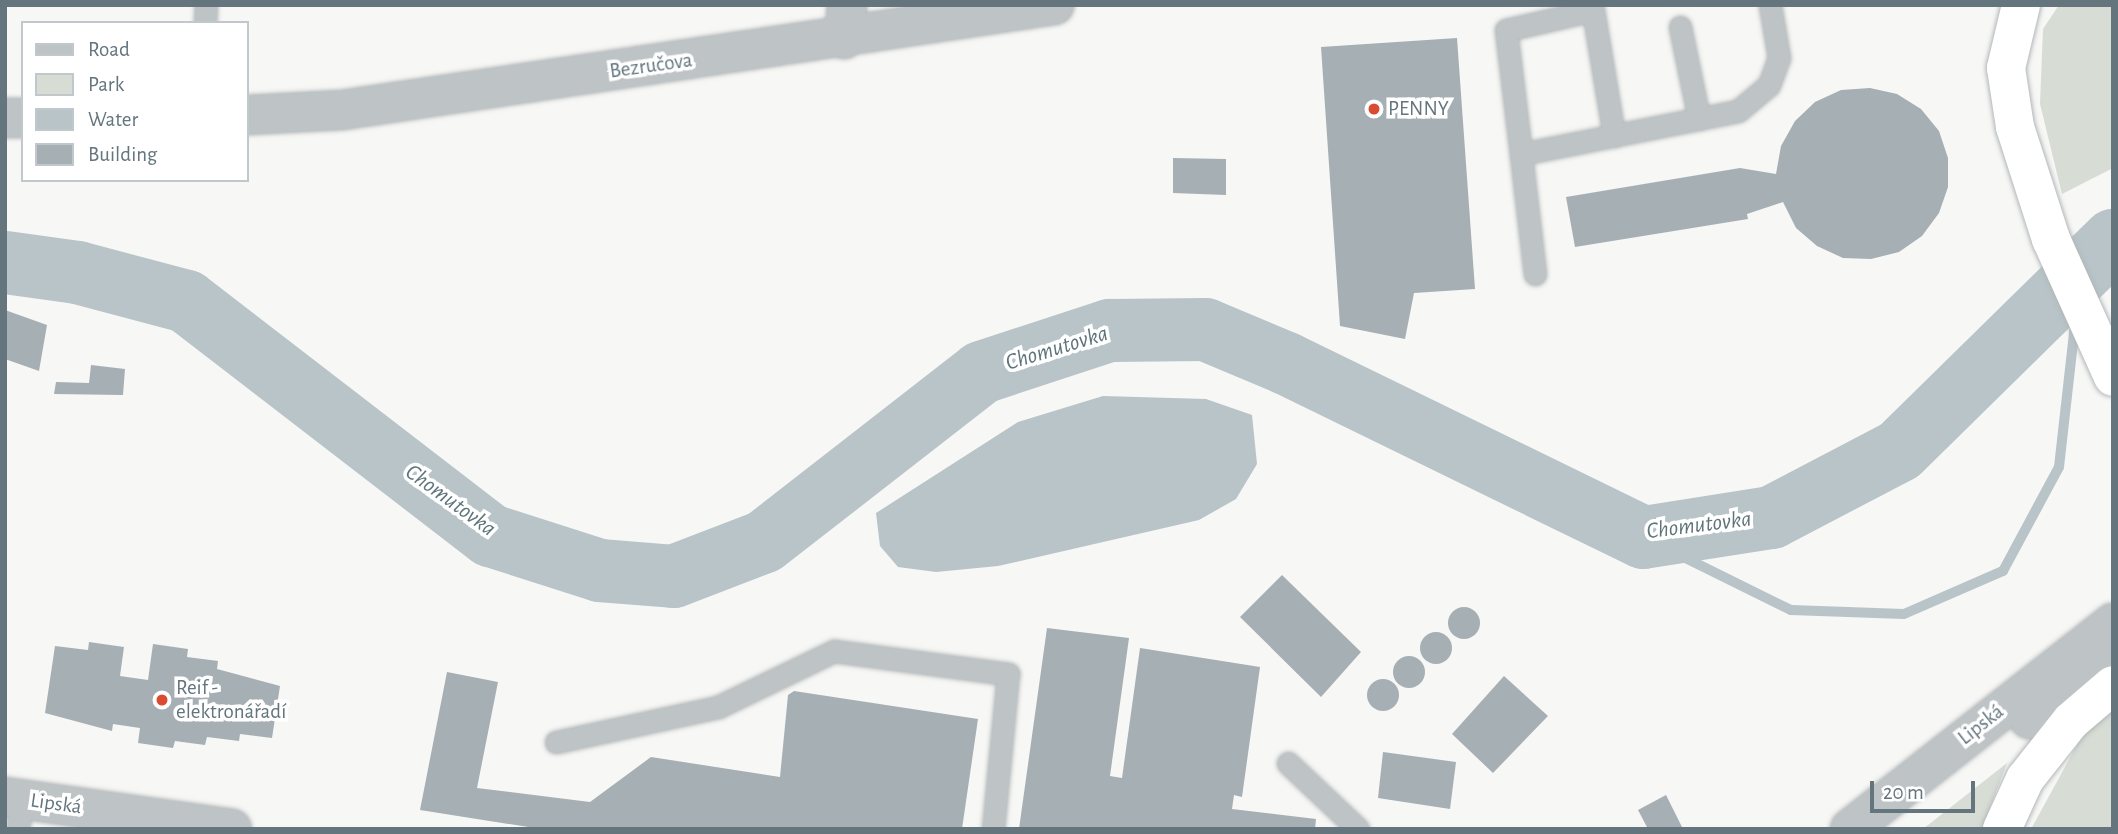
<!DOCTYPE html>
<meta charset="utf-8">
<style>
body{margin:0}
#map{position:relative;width:2118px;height:834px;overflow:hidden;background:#f7f7f5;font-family:"Alegreya Sans",sans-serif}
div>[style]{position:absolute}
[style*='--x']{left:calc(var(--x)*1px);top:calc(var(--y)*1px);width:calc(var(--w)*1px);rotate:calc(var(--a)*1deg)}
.green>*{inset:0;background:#d7dcd4}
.water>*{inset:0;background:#b8c4c8}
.stream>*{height:10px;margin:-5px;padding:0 5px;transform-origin:5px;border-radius:5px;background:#b8c4c8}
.river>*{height:63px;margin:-31.5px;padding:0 31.5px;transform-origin:31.5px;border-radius:31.5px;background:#b8c4c8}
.building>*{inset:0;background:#a6afb4}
.round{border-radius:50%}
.roads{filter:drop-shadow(0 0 2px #b2b7b9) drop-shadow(0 0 2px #b2b7b9)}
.service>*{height:21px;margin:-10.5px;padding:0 10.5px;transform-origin:10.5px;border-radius:10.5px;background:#bec3c6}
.minor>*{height:38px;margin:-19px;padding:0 19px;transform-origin:19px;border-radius:19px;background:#bec3c6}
.tertiary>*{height:38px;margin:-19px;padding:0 19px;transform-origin:19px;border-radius:19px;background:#bec3c6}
.trunk>*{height:38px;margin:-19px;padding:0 19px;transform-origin:19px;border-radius:19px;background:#fff}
.dots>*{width:19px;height:19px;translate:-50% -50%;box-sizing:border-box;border:4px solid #fff;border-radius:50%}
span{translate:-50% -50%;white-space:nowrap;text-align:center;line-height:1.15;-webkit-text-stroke:7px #fff;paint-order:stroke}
.street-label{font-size:21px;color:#64757e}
.poi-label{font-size:21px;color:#64757e}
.left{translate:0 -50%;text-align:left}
.water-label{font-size:23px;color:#5e7479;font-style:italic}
.frame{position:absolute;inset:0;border:7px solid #64757e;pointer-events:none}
.legend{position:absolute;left:21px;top:21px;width:228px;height:161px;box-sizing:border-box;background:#fff;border:2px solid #c1c8cb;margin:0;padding:9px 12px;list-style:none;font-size:21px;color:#64757e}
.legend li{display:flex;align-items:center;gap:14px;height:35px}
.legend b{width:35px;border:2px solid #c1c8cb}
.scale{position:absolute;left:1870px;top:781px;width:105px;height:32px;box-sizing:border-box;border:4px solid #64757e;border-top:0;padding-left:9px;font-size:21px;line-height:24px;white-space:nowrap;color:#64757e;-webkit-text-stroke:5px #fff;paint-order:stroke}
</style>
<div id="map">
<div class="green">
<i style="clip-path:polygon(2059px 5px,2113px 5px,2113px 168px,2062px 194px,2040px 104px,2043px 29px)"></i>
<i style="clip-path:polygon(2113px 711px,2113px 829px,2031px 829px,2083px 734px)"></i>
<i style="clip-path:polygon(2007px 763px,1982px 829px,1923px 829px)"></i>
</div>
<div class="water">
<i style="clip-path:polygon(1103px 396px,1206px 399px,1252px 415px,1257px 464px,1236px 499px,1199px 520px,998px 566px,936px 572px,898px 567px,880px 546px,876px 513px,1018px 422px)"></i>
</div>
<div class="stream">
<i style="--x:1643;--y:537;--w:165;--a:26.3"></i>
<i style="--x:1791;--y:610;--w:113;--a:2"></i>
<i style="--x:1904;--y:614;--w:108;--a:-23.5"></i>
<i style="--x:2003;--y:571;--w:118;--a:-61.7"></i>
<i style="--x:2059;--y:467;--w:144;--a:-83.6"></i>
</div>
<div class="river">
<i style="--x:5;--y:262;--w:73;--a:7.9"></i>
<i style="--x:77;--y:272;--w:113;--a:14.9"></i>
<i style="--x:186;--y:301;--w:384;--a:37.6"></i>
<i style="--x:490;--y:535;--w:114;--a:17.8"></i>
<i style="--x:599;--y:570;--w:74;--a:4.6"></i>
<i style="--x:673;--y:576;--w:97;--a:-21"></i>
<i style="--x:764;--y:541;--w:275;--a:-37.9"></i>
<i style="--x:981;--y:372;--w:135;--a:-18.2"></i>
<i style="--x:1109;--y:330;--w:96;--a:-0.6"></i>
<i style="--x:1205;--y:329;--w:88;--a:22.8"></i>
<i style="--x:1286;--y:363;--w:397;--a:26"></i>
<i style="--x:1643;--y:537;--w:130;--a:-8.9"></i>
<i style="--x:1771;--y:517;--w:144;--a:-27.6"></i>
<i style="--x:1899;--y:450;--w:300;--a:-44.5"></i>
</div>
<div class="building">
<i style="clip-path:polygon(1457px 38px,1475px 289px,1414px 293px,1405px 339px,1340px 326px,1321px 47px)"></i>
<i style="clip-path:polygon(1870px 88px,1897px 94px,1921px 109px,1939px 131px,1948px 158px,1948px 187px,1939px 213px,1922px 236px,1899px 252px,1871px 259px,1843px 258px,1817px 246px,1796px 228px,1783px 202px,1747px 214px,1748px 219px,1575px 247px,1566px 197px,1740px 168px,1776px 174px,1781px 146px,1795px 121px,1815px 102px,1841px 90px)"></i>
<i style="clip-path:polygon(1173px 158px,1226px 159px,1226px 195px,1173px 193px)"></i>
<i style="clip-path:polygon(5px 310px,47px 325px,39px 371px,5px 359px)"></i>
<i style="clip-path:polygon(91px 365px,125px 369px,123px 395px,54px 394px,56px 382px,89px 383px)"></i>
<i style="clip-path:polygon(1282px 575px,1361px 652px,1321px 697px,1240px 617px)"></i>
<i class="round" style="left:1448px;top:607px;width:32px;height:32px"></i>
<i style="clip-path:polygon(1047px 628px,1129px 638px,1110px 776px,1122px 778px,1140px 648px,1260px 667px,1242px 797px,1234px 795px,1232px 809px,1316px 819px,1315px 829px,1019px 829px)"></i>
<i class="round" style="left:1420px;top:632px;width:32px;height:32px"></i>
<i style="clip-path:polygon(89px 642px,124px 647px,120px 676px,148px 680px,153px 644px,188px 649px,187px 657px,218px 661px,217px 669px,280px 686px,272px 738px,240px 734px,239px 741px,207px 737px,205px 745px,175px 741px,173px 748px,138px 743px,140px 728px,113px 724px,112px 731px,45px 713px,55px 646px,88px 650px)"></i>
<i class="round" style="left:1393px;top:656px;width:32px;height:32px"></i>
<i style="clip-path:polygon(447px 672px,498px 682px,477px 788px,590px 802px,651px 757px,780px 777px,788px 695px,794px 691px,978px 719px,962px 829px,541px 829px,420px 810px)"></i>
<i style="clip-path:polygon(1504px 676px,1548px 716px,1493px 773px,1452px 734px)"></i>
<i class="round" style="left:1367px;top:679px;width:32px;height:32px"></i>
<i style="clip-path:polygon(1383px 752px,1456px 762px,1450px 809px,1378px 798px)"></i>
<i style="clip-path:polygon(1666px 795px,1683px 829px,1648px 829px,1638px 810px)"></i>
</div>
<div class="roads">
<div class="service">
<i style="--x:205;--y:23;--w:18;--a:-87"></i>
<i style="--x:1680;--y:27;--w:94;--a:78.3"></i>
<i style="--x:1521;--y:154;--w:125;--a:-96.9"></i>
<i style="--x:1506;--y:30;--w:89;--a:-12.9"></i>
<i style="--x:1593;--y:10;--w:128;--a:80.5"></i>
<i style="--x:1535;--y:274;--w:121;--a:-96.7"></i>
<i style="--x:1521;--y:154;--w:221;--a:-11.2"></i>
<i style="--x:1738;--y:111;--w:40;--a:-40"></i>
<i style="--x:1769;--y:85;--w:29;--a:-70"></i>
<i style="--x:1779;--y:58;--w:54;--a:-99.6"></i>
<i style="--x:556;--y:742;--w:166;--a:-12.2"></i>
<i style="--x:718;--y:707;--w:129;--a:-25.8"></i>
<i style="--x:834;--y:651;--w:176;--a:7.5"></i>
<i style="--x:1008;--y:674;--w:156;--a:95.5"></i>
<i style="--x:1288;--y:763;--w:96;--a:43.3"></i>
<i style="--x:18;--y:829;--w:30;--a:-82"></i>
</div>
<div class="minor">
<i style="--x:844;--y:39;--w:34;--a:-85"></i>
</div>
<div class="tertiary">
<i style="--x:247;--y:115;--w:95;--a:-3"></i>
<i style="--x:342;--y:110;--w:720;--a:-8.39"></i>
<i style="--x:5;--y:118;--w:18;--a:0"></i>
<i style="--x:2029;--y:719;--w:103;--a:-35.5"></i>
<i style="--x:5;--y:797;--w:229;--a:8"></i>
<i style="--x:1850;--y:829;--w:334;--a:-38.1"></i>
</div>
<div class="trunk">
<i style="--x:2021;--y:5;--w:65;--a:103.4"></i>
<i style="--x:2006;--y:68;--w:60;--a:81.3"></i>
<i style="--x:2015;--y:127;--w:118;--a:72.2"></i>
<i style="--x:2051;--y:239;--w:151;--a:65.8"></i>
<i style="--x:2002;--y:829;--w:55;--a:-65.3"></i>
<i style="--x:2025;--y:779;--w:74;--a:-51.6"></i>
<i style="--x:2071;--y:721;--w:55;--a:-40.6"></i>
</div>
</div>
<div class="dots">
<i style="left:1374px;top:109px;background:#da4c32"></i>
<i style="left:162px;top:700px;background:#da4c32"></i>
</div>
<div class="street-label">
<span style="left:651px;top:66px;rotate:-8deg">Bezručova</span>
<span style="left:1981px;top:725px;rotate:-38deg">Lipská</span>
<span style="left:56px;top:804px;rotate:8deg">Lipská</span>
</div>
<div class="poi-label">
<span class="left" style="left:1388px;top:109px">PENNY</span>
<span class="left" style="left:176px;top:700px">Reif -<br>elektronářadí</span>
</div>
<div class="water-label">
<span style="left:1057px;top:349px;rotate:-17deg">Chomutovka</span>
<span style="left:450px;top:501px;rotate:36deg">Chomutovka</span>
<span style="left:1699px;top:526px;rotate:-7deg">Chomutovka</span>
</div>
<div class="frame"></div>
<ul class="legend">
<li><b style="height:9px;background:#bec3c6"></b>Road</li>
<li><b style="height:19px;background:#d7dcd4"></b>Park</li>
<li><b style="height:19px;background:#b8c4c8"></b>Water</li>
<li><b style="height:19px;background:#a6afb4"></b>Building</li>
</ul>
<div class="scale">20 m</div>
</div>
